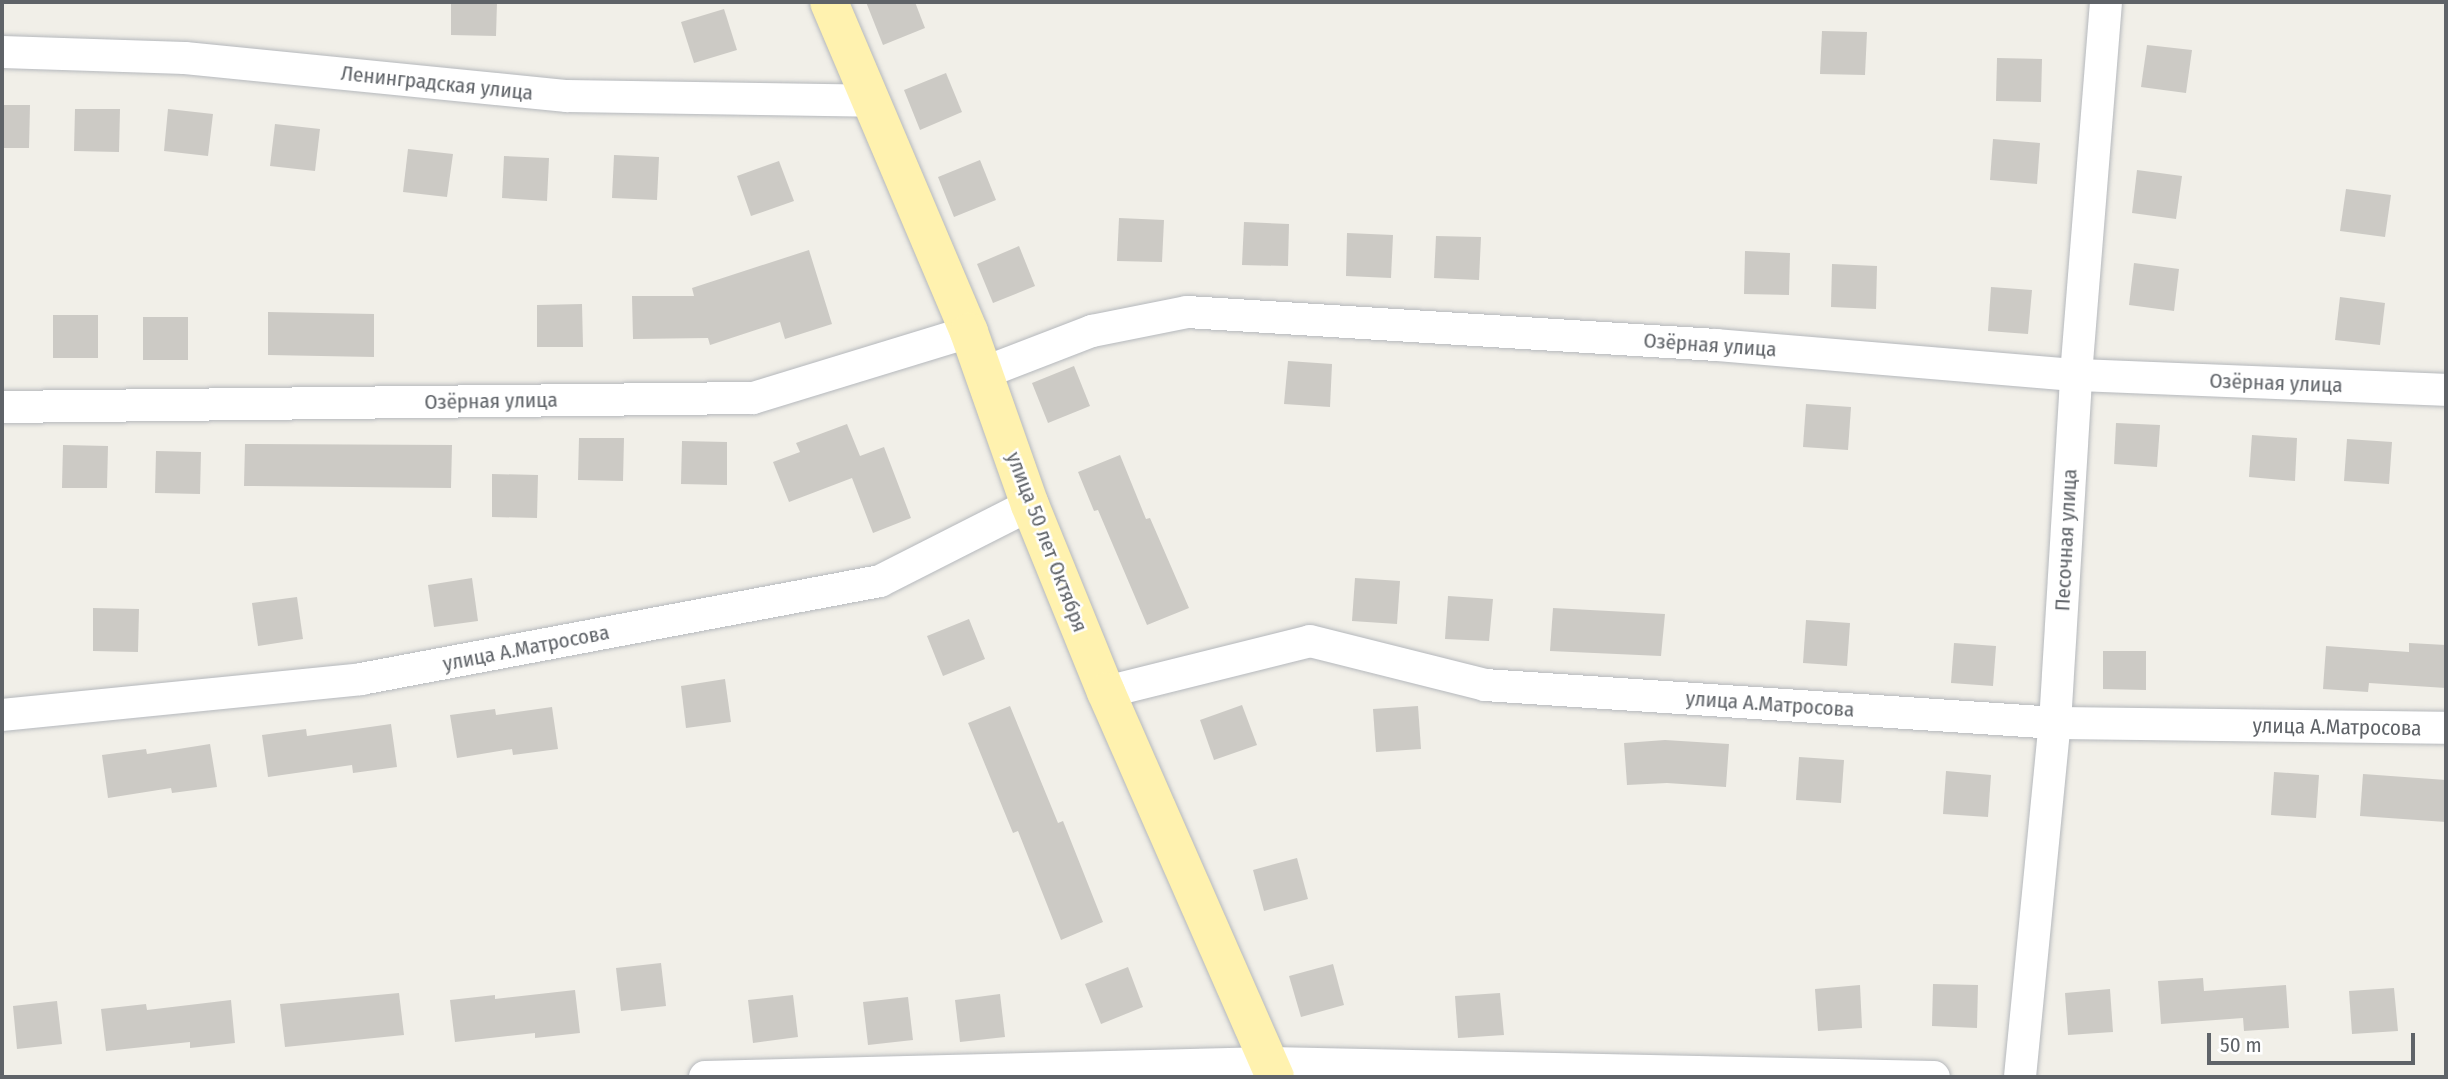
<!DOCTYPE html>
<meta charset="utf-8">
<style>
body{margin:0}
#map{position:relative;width:2448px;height:1079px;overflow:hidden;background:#f1efe8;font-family:"Fira Sans Condensed",sans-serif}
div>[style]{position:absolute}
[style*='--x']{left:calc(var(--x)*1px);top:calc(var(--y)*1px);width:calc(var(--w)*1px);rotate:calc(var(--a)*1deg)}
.building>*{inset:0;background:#cccac5}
.roads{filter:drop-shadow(0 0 2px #b5b8bc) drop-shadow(0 0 2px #b5b8bc)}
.minor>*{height:32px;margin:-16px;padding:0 16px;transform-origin:16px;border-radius:16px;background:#fff}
.major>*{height:38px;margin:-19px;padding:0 19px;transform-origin:19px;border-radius:19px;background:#fff2af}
span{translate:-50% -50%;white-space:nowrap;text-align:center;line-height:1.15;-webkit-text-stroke:5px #fff;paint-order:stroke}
.street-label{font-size:21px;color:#5f6368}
.frame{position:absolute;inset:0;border:4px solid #5f6368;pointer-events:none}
.scale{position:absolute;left:2207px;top:1033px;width:208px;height:32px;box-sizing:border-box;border:4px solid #5f6368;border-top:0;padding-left:9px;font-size:21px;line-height:24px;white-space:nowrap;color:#5f6368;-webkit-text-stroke:5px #fff;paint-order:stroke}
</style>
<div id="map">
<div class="building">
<i style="clip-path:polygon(451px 2px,497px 2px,496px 36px,451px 35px)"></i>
<i style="clip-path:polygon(866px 2px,915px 2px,925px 28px,883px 45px)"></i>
<i style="clip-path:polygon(724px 9px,737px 50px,694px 63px,681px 22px)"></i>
<i style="clip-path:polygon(1822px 31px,1867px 32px,1865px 75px,1820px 74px)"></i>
<i style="clip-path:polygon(2147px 45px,2192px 50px,2186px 93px,2141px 87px)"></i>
<i style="clip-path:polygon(1997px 58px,2042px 59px,2041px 102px,1996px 101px)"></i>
<i style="clip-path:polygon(946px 73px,962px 112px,920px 130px,904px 90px)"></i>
<i style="clip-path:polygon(2px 105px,30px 105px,29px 148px,2px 148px)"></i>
<i style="clip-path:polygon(75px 109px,120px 109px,119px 152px,74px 151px)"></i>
<i style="clip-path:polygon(168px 109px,213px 114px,208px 156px,164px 151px)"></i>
<i style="clip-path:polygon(275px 124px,320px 129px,315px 171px,270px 166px)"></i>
<i style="clip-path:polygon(1993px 139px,2040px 143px,2037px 184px,1990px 180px)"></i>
<i style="clip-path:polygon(408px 149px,453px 154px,447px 197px,403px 192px)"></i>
<i style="clip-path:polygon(614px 155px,659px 157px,657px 200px,612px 198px)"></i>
<i style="clip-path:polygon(504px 156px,549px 158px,547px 201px,502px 198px)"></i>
<i style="clip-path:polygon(980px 160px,996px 200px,954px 217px,938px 177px)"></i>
<i style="clip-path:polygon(779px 161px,794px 201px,751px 216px,737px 176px)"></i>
<i style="clip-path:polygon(2137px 170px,2182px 176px,2176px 219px,2132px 213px)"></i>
<i style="clip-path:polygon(2346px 189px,2391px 195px,2385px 237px,2340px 231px)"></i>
<i style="clip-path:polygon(1119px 218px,1164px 220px,1162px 262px,1117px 261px)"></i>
<i style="clip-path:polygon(1244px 222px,1289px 224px,1288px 266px,1242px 265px)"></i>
<i style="clip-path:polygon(1347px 233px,1393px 235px,1391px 278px,1346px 276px)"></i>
<i style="clip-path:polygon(1436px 236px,1481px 237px,1479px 280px,1434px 278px)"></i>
<i style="clip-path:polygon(1019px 246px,1035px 286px,993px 303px,977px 264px)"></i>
<i style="clip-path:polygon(809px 250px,832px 324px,785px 339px,780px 322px,710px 345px,708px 338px,633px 339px,632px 296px,694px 296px,692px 288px)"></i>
<i style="clip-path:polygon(1745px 251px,1790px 253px,1789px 295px,1744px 294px)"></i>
<i style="clip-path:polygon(2134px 263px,2179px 269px,2174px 311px,2129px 305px)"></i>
<i style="clip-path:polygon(1832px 264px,1877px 266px,1876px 309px,1831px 307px)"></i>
<i style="clip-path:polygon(1991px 287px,2032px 290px,2028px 334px,1988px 331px)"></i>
<i style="clip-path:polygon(2340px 297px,2385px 303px,2380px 345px,2335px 340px)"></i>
<i style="clip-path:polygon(582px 304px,583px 347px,537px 347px,537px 305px)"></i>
<i style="clip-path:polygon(268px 312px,374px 314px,374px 357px,268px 355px)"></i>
<i style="clip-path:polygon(53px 315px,98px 315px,98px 358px,53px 358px)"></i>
<i style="clip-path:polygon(143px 317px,188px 317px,188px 360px,143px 360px)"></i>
<i style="clip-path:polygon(1288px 361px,1332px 364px,1330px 407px,1284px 404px)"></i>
<i style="clip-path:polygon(1074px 366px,1090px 406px,1048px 423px,1032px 383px)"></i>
<i style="clip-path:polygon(1806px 404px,1851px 407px,1848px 450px,1803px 447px)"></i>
<i style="clip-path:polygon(2116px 423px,2160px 425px,2157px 467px,2114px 464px)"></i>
<i style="clip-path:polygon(847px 424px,860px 456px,884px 447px,911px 518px,873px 533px,852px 478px,789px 502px,773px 462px,800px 452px,796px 443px)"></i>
<i style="clip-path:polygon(2252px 435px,2297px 438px,2295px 481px,2249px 477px)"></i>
<i style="clip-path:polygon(579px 438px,624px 438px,623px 481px,578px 480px)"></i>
<i style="clip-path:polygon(2347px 439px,2392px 442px,2389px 484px,2344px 481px)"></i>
<i style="clip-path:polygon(682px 441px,727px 442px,727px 485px,681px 484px)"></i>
<i style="clip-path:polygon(245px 444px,452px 445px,451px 488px,244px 486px)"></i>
<i style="clip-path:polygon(63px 445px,108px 446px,107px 488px,62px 488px)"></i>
<i style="clip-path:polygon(156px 451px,201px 452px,200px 494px,155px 493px)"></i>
<i style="clip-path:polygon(1120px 455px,1146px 519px,1150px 518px,1189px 608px,1147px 625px,1098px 510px,1094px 511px,1078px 472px)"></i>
<i style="clip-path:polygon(492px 474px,538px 475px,537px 518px,492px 517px)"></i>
<i style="clip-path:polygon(472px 578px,478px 621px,434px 627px,428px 585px)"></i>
<i style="clip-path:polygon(1355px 578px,1400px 581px,1397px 624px,1352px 621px)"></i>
<i style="clip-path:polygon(1448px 596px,1493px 599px,1489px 641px,1445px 639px)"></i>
<i style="clip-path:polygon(297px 597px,303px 639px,258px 646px,252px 603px)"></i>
<i style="clip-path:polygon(93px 608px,139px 609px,138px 652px,93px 651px)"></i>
<i style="clip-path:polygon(1553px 608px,1665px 614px,1661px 656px,1550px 651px)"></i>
<i style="clip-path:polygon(969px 619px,985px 659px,943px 676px,927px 636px)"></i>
<i style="clip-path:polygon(1806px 620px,1850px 623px,1847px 666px,1803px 663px)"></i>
<i style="clip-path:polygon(1954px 643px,1996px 646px,1993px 686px,1951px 683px)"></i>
<i style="clip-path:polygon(2409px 643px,2446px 645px,2446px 688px,2369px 683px,2368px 692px,2323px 689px,2326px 646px,2409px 652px)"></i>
<i style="clip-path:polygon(2103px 651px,2146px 651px,2146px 690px,2103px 689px)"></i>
<i style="clip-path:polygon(725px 679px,731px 722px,686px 728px,681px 686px)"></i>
<i style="clip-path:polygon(1242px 705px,1257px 745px,1214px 760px,1200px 720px)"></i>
<i style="clip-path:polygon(1010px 706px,1058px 823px,1063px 821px,1103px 922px,1061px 940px,1018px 831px,1013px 833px,968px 723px)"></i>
<i style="clip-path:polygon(1418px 706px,1421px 749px,1376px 752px,1373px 709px)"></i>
<i style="clip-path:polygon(552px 707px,558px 749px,513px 755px,512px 749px,457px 758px,450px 715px,495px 709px,496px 715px)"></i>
<i style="clip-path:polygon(391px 724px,397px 767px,353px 773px,352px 765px,268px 777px,262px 735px,306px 729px,307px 736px)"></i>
<i style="clip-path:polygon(1665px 740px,1729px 744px,1726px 787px,1667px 783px,1627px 785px,1624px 743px)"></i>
<i style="clip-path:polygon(210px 744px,217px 787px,172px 793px,171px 788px,108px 798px,102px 755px,146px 749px,147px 754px)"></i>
<i style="clip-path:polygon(1799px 757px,1844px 760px,1841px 803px,1796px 800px)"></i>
<i style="clip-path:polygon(1946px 771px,1991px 775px,1988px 817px,1943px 814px)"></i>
<i style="clip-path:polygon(2274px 772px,2319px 775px,2316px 818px,2271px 815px)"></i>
<i style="clip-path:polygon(2363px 774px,2446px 780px,2446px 822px,2360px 816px)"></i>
<i style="clip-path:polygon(1297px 858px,1308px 899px,1264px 911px,1253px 870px)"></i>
<i style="clip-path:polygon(661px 963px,666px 1006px,621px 1011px,616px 968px)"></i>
<i style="clip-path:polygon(1333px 964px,1344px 1005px,1301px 1017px,1289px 976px)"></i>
<i style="clip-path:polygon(1128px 967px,1143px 1007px,1101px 1024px,1085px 984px)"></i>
<i style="clip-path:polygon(2203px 978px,2204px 991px,2286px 985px,2289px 1028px,2244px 1031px,2243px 1018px,2161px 1024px,2158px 981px)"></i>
<i style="clip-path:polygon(1933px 984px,1978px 985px,1977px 1028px,1932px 1026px)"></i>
<i style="clip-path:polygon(1860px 985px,1862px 1028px,1818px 1031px,1815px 989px)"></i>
<i style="clip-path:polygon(2394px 988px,2398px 1031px,2352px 1034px,2349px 991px)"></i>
<i style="clip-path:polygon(2110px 989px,2113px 1032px,2068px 1035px,2065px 993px)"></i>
<i style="clip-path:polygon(575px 990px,580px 1033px,535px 1038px,535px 1033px,455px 1042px,450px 1000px,495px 995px,495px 999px)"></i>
<i style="clip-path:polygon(399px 993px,404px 1035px,285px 1047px,280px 1004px)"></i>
<i style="clip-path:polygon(1500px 993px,1504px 1035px,1458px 1038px,1455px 996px)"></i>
<i style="clip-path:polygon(1000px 994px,1005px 1037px,960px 1042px,955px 1000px)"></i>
<i style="clip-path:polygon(793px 995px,798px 1037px,753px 1043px,748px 1000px)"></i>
<i style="clip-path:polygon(908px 997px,913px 1040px,868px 1045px,863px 1002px)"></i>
<i style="clip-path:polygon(231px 1000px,235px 1043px,190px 1048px,190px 1042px,106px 1051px,101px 1009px,146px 1004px,147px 1010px)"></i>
<i style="clip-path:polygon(57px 1001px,62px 1044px,17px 1049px,13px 1006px)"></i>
</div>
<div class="roads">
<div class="minor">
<i style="--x:2;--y:52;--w:183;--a:1.9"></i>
<i style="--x:185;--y:58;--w:384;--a:5.7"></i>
<i style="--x:567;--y:96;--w:306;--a:0.9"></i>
<i style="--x:983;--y:373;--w:117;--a:-21.1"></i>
<i style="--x:1092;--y:331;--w:97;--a:-11.3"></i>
<i style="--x:1187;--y:312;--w:530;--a:3.57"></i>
<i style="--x:1716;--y:345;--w:361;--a:4.8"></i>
<i style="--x:2076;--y:375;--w:370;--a:2.3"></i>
<i style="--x:2;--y:407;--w:751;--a:-0.69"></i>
<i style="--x:753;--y:398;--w:226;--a:-17"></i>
<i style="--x:1106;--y:692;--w:210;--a:-14"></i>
<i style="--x:1310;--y:641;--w:180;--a:14.1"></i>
<i style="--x:1485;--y:685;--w:571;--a:3.81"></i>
<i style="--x:2055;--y:723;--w:391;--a:0.7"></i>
<i style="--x:2;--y:715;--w:361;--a:-5.7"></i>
<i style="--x:361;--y:679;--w:528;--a:-10.69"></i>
<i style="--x:880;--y:581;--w:168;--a:-26.9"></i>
<i style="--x:705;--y:1077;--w:565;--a:-1.42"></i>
<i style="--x:1270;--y:1063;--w:664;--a:1.21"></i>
<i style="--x:2020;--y:1077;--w:356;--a:-84.4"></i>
<i style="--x:2055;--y:723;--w:349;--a:-86.5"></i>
<i style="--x:2076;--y:375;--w:374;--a:-85.4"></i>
</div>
<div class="major">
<i style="--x:829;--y:2;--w:358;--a:67"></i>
<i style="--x:969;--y:332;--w:183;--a:70.6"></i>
<i style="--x:1030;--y:505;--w:202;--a:67.9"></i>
<i style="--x:1106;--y:692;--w:420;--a:66.3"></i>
</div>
</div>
<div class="street-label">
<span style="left:437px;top:83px;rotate:6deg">Ленинградская улица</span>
<span style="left:1710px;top:345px;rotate:4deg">Озёрная улица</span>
<span style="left:2276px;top:383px;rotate:2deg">Озёрная улица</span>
<span style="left:491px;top:401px;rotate:-1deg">Озёрная улица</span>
<span style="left:2066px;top:540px;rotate:-87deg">Песочная улица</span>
<span style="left:1047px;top:542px;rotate:69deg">улица 50 лет Октября</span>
<span style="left:526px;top:648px;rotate:-11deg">улица А.Матросова</span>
<span style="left:1770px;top:704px;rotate:4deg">улица А.Матросова</span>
<span style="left:2337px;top:727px;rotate:1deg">улица А.Матросова</span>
</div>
<div class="frame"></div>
<div class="scale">50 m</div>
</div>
